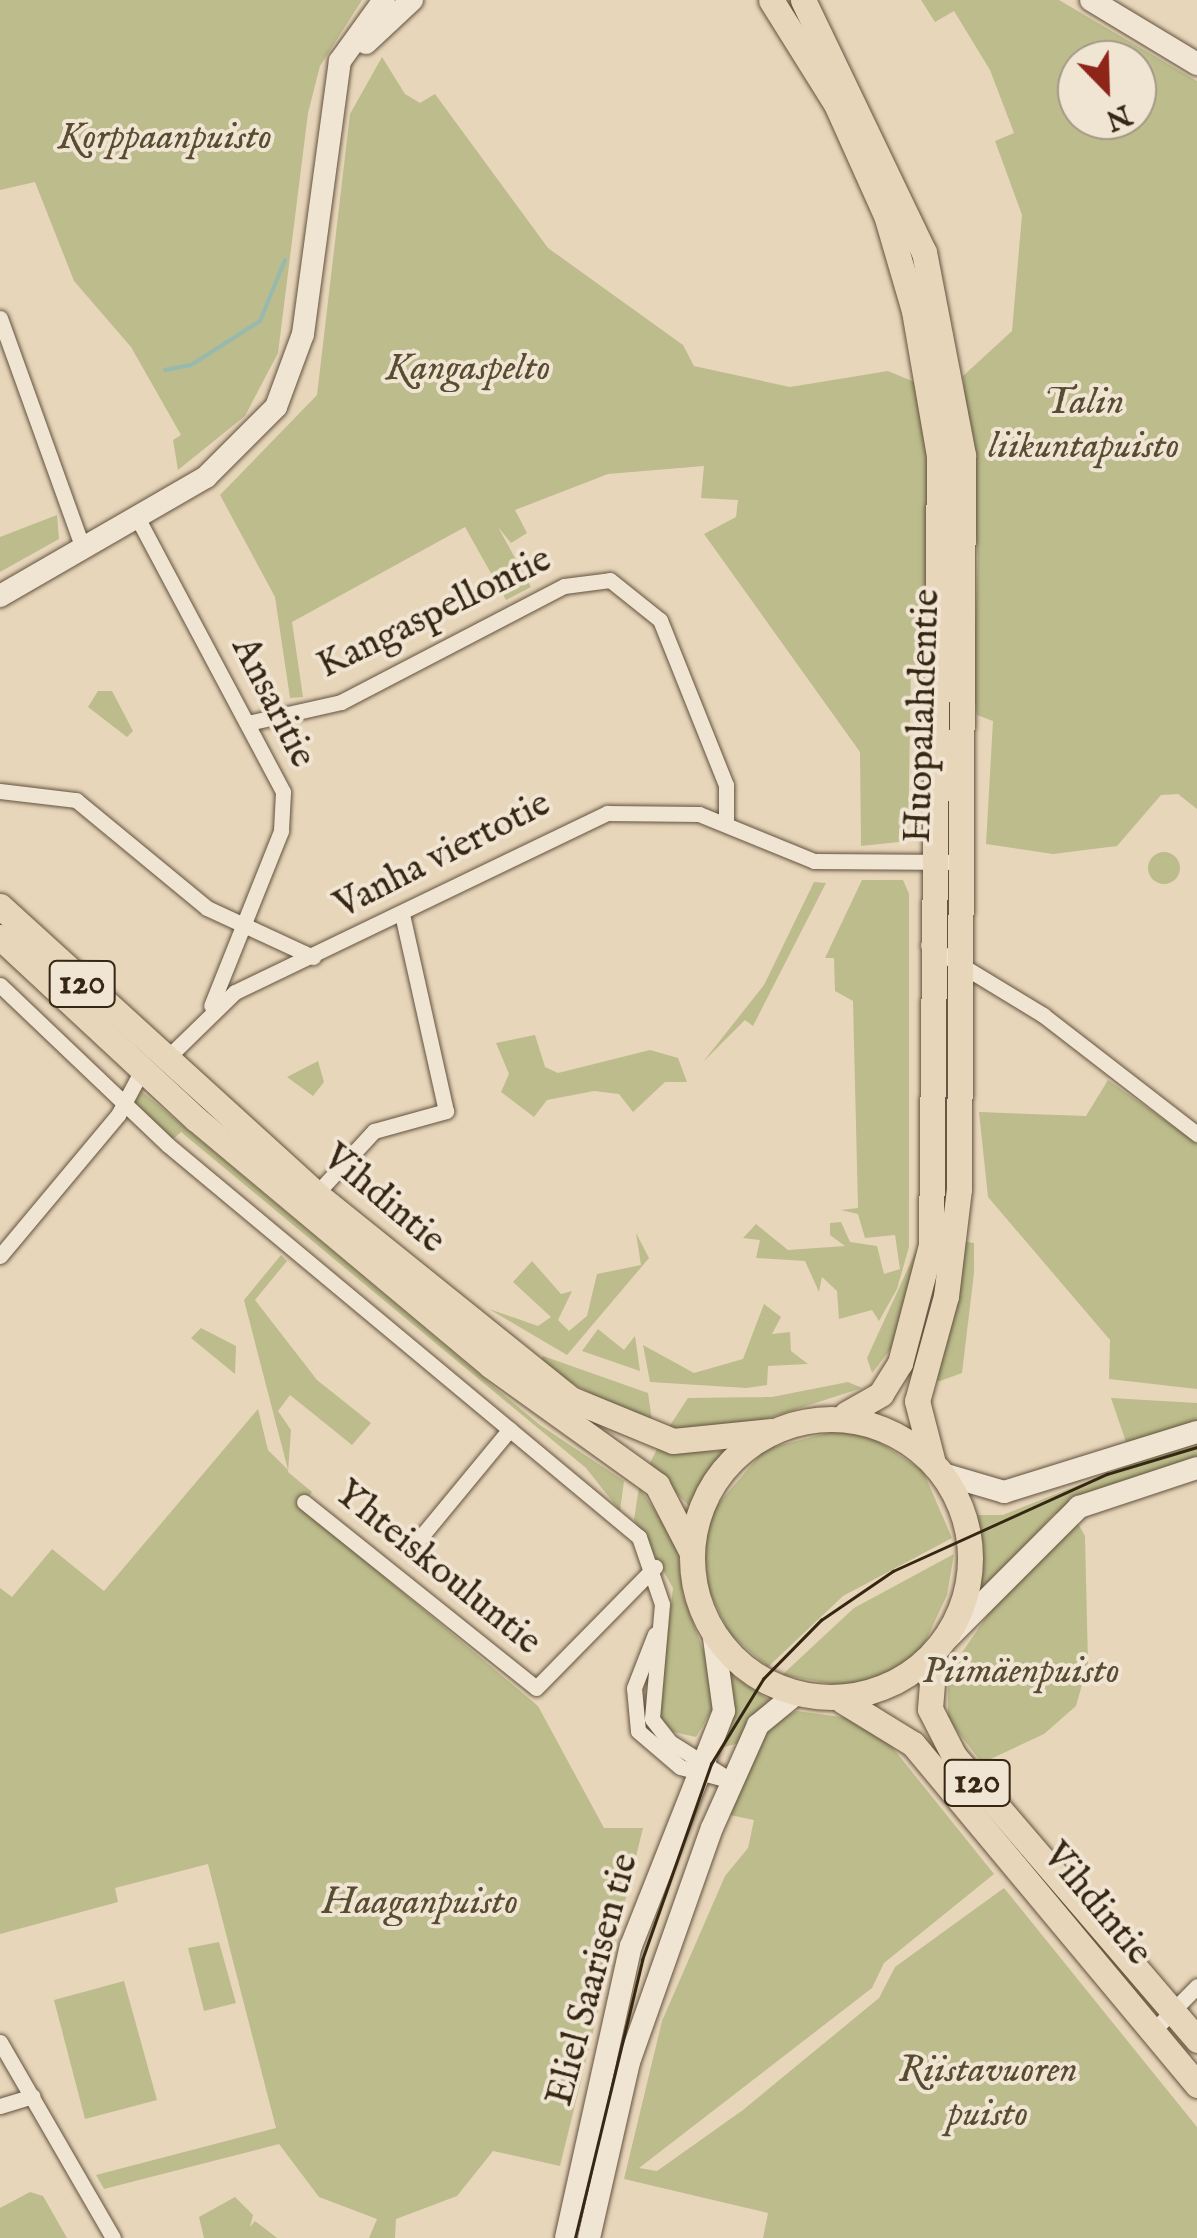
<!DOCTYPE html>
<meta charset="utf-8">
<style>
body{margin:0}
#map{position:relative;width:1197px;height:2238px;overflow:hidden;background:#e8d6bb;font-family:"IM FELL English",serif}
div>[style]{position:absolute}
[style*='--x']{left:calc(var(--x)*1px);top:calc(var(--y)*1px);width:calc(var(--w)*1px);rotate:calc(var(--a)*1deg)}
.green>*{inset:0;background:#bcbc8c}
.round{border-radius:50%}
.stream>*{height:4px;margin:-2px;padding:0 2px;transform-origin:2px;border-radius:2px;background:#97b9ae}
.roads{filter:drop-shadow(0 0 2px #62533d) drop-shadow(0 0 2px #62533d)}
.street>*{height:15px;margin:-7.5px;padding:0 7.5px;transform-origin:7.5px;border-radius:7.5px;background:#f0e4d3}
.secondary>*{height:22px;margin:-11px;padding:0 11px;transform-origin:11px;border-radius:11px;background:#f0e4d3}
.primary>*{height:25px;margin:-12.5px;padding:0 12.5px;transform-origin:12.5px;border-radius:12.5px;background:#e8d6bb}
.primary>.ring{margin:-12.5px;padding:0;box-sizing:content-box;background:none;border:25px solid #e8d6bb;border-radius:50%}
.tram>*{height:2.5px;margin:-1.25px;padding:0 1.25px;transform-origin:1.25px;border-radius:1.25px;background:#362713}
span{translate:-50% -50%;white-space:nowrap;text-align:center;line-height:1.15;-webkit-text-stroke:8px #f0e4d3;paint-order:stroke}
.shield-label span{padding:2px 8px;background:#f0e4d3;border:2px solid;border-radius:8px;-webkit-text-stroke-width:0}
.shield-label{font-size:35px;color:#362713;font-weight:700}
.park-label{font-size:38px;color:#584c31;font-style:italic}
.street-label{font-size:38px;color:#362713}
.north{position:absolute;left:1057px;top:40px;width:100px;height:100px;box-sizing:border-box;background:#f0e4d3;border:2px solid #a69886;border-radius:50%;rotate:157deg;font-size:28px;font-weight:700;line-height:40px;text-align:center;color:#362713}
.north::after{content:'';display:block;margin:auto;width:35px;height:45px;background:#8f2418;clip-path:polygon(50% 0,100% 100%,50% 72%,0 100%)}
</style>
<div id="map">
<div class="green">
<i style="clip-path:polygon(0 0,362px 0,320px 66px,308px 113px,278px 353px,245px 416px,178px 470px,173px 440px,181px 435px,131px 347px,74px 281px,35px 182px,0 190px)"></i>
<i style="clip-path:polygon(evenodd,921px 0,1059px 0,1197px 81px,1197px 809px,1178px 794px,1161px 795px,1117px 846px,1053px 854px,986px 844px,993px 721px,977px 715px,973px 687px,978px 557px,963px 376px,1012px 331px,1022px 215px,995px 141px,1014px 133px,990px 70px,954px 11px,935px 22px,921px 0,1077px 60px,1137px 60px,1137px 120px,1077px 120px,1077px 60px)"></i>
<i style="clip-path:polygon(382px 57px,405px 94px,420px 103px,435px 94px,548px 248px,683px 345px,694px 366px,790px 387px,888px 371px,919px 384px,933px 521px,923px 662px,911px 666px,908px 841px,861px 846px,860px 752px,704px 534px,736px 517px,738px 500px,701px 498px,704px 466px,608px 474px,515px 510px,527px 533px,511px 543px,498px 527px,531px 587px,506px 600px,465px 527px,292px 622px,303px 697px,290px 698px,275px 597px,220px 495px,317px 395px,350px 114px)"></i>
<i style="clip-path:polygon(57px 515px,59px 539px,0 572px,0 537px)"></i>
<i style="clip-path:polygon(98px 691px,112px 691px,133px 731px,127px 737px,88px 707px)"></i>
<i class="round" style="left:1148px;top:852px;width:32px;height:32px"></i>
<i style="clip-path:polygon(862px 880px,903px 880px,909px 894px,909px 1247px,897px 1289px,879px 1321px,872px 1310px,839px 1319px,837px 1291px,822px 1277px,819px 1292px,805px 1261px,756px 1258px,760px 1240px,743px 1238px,756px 1224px,788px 1250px,845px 1246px,830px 1235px,830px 1223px,841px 1222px,850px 1242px,877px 1246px,884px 1274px,900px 1269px,895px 1235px,865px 1238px,858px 1214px,841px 1210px,858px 1208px,853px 1001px,835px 991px,834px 958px,825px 958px)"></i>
<i style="clip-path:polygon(814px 882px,826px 883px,753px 1026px,745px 1020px,703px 1062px,764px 985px)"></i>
<i style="clip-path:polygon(535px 1035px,545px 1067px,558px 1073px,650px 1050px,678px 1058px,687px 1082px,665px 1082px,633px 1112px,619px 1094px,594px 1091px,547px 1100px,534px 1117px,501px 1092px,509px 1074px,496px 1043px)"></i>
<i style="clip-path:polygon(318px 1061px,324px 1082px,313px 1096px,287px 1077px)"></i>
<i style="clip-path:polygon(1108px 1080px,1197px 1143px,1197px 1389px,1109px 1379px,1110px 1340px,988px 1197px,979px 1112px,1086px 1116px)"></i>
<i style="clip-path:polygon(140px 1090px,540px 1425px,624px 1481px,620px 1511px,586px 1468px,181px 1132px,172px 1140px,133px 1103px)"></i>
<i style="clip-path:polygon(636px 1233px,649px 1258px,567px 1355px,489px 1309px,538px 1326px,551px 1317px,513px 1282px,532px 1261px,561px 1294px,572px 1291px,558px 1320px,569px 1331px,587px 1316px,597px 1274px,641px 1265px)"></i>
<i style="clip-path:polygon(921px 1240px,903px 1333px,872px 1373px,867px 1358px)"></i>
<i style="clip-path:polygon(966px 1242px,974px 1243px,974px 1273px,962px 1373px,940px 1381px,932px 1379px)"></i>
<i style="clip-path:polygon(281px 1255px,287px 1261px,255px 1300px,317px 1380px,371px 1423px,352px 1445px,290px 1395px,278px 1411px,291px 1430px,288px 1472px,312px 1492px,301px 1507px,538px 1706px,604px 1828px,643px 1828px,560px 2166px,493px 2151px,457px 2196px,396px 2219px,395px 2238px,369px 2238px,377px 2219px,319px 2197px,279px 2144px,104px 2189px,96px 2175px,276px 2128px,208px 1864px,115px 1888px,118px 1902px,0 1934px,0 1588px,12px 1597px,52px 1549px,104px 1591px,258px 1409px,268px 1450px,288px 1470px,244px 1300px)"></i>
<i style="clip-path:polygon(764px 1304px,781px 1317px,772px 1334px,790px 1332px,791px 1351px,808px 1364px,768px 1366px,767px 1385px,746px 1388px,650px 1382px,643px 1345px,694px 1373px,743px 1359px)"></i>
<i style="clip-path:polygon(201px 1328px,236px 1346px,235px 1374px,191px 1338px)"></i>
<i style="clip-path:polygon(598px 1329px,624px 1350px,635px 1336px,640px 1371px,582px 1351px)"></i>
<i style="clip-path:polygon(543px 1356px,648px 1393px,653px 1427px,538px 1365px)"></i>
<i style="clip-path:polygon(848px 1382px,862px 1388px,741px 1427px,667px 1430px,688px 1398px,772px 1397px)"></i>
<i style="clip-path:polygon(1111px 1398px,1197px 1403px,1197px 1422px,1126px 1442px)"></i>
<i style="clip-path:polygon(855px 1426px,923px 1471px,952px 1538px,843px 1596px,768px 1667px,730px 1634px,709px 1591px,704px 1549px,713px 1510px,765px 1449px)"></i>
<i style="clip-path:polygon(1197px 1438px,1197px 1464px,1054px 1514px,972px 1605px,975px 1515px,1003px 1515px)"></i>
<i style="clip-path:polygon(658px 1447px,681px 1452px,732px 1451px,693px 1510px,649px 1465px)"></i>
<i style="clip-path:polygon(639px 1487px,677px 1543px,683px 1595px,720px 1696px,696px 1737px,673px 1732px,658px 1715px,673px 1588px,634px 1520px)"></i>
<i style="clip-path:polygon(1076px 1520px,1085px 1536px,1088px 1663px,1076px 1706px,1044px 1734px,982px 1763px,948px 1719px,948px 1673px,1017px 1572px)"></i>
<i style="clip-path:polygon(954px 1554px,947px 1595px,914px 1666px,855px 1688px,782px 1675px,854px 1608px)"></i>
<i style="clip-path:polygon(730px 1674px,769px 1700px,739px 1743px,714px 1750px)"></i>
<i style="clip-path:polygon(797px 1711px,848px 1718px,888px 1742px,994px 1874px,884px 1963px,872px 1988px,639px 2168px,657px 2171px,743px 2110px,879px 1998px,895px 1967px,1004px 1888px,1197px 2127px,1197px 2238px,763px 2238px,768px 2213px,624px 2179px,662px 2021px,725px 1876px,748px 1848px,754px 1820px,725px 1814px,768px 1725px)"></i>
<i style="clip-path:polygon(219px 1942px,236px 2003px,204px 2011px,188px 1948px)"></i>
<i style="clip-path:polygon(124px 1981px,157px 2100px,85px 2119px,54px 2000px)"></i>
<i style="clip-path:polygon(30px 2192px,43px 2196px,67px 2238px,0 2238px,0 2208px)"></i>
<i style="clip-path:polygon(235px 2197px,253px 2215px,250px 2227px,255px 2221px,277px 2238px,204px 2238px,199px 2217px)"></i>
</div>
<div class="stream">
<i style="--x:165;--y:370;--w:26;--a:-11"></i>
<i style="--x:191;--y:365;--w:82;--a:-32.5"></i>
<i style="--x:260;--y:321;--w:66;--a:-67.7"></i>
</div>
<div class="roads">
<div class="street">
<i style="--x:0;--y:318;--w:245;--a:70.2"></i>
<i style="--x:138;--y:519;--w:309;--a:62"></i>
<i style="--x:283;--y:792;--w:39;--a:93"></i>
<i style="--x:281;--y:831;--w:188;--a:111.8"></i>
<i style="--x:248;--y:723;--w:95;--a:-12.7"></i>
<i style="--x:341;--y:702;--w:251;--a:-27.5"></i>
<i style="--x:564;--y:586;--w:46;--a:-7.4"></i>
<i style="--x:610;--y:580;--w:64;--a:38.7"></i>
<i style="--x:660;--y:620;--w:178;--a:68.2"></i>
<i style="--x:726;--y:785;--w:38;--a:90"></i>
<i style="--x:0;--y:791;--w:77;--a:6.8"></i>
<i style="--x:76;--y:800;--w:170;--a:39.5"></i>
<i style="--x:207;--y:908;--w:117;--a:24.8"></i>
<i style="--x:928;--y:945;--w:135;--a:31.3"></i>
<i style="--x:1043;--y:1015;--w:195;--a:37.7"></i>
<i style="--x:0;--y:985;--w:232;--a:43.6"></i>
<i style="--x:168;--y:1145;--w:613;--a:39.77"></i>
<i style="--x:639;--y:1537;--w:71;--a:71.1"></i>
<i style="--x:662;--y:1604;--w:115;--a:95"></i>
<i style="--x:652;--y:1719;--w:29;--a:52"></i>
<i style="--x:670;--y:1742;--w:73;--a:32.2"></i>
<i style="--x:164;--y:1061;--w:99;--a:-44.2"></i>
<i style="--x:235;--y:992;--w:413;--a:-25.7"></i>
<i style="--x:607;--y:813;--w:92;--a:0.6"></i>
<i style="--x:699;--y:814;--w:124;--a:22.2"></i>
<i style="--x:814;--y:861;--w:143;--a:0.4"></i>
<i style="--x:316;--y:1194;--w:86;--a:-47.4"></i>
<i style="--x:374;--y:1131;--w:75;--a:-15.5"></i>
<i style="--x:446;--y:1111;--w:198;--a:-102.6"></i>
<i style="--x:0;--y:1256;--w:184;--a:-50.1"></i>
<i style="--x:118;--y:1115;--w:51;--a:-61.9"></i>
<i style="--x:304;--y:1502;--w:297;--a:38.7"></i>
<i style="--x:536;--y:1688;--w:170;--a:-45.5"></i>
<i style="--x:420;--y:1538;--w:141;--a:-50.5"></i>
<i style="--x:655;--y:1634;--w:58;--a:111.3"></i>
<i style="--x:634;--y:1688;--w:43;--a:84.7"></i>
<i style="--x:638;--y:1731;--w:55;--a:40.6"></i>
<i style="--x:680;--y:1767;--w:54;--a:15.1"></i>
<i style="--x:1153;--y:2031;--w:63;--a:-45.6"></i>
<i style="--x:0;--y:2042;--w:226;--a:60"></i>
<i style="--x:0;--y:2106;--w:34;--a:-17"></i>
</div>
<div class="secondary">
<i style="--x:1091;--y:0;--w:124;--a:31.1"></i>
<i style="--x:366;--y:43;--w:63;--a:-43.1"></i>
<i style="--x:0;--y:596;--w:238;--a:-30"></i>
<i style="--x:206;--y:477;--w:99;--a:-45"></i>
<i style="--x:276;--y:407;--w:78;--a:-69.7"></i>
<i style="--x:303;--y:334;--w:275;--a:-82.3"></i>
<i style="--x:340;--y:61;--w:75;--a:-54.2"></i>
<i style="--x:943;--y:1474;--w:64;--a:16.4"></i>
<i style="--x:1004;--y:1492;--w:202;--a:-17.3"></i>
<i style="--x:940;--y:1646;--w:197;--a:-45"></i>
<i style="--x:1079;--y:1507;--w:124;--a:-18.3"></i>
<i style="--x:566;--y:2238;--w:299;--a:-77.5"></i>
<i style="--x:631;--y:1946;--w:253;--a:-68.4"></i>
<i style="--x:724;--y:1711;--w:81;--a:-97.8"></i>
<i style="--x:589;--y:2238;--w:180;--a:-77.2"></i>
<i style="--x:629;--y:2062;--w:248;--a:-70.5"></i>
<i style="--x:712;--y:1828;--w:113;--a:-65.9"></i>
<i style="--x:758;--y:1725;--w:50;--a:-39.4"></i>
</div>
<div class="primary">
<i style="--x:771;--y:0;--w:123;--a:58"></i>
<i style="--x:836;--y:104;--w:122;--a:65.8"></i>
<i style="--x:886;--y:215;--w:100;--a:73.7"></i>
<i style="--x:914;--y:311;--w:147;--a:80.2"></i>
<i style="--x:939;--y:456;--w:789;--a:90.58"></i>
<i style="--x:931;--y:1245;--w:122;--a:104.7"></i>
<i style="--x:900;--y:1363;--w:36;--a:122"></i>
<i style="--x:881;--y:1394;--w:40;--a:150.3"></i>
<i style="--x:803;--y:0;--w:280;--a:64.4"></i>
<i style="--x:924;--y:252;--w:207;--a:79.1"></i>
<i style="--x:963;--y:455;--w:734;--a:90.31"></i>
<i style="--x:959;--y:1189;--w:108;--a:96.9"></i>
<i style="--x:946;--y:1296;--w:109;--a:105.4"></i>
<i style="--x:917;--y:1401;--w:60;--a:75.5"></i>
<i style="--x:0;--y:906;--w:428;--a:42.3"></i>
<i style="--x:316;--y:1194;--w:327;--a:38.8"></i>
<i style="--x:571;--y:1399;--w:110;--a:22.4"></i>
<i style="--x:673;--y:1441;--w:99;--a:-5.8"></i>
<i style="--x:0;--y:937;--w:267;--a:42.9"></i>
<i style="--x:196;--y:1119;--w:383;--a:39.9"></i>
<i style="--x:490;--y:1365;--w:206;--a:35.7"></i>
<i style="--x:657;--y:1485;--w:74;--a:62.7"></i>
<i class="ring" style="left:692px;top:1419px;width:253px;height:253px"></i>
<i style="--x:934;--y:1658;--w:51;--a:94.5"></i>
<i style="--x:930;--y:1709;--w:53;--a:62.9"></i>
<i style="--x:954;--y:1756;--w:374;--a:49.4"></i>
<i style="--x:843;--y:1701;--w:82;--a:31.6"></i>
<i style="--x:913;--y:1744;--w:444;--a:50.2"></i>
</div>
</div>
<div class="tram">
<i style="--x:575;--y:2238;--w:286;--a:-76.4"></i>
<i style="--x:642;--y:1960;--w:208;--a:-70.6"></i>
<i style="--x:711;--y:1764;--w:100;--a:-58.5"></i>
<i style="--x:763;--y:1679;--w:83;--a:-45.5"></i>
<i style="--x:821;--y:1620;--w:87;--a:-34.2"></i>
<i style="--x:893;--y:1571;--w:235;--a:-24.4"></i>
<i style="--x:1107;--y:1474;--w:94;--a:-16.7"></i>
</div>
<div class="shield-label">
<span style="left:82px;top:984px">120</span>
<span style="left:977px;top:1783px">120</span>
</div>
<div class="park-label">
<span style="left:165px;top:139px">Korppaanpuisto</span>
<span style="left:468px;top:370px">Kangaspelto</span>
<span style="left:1084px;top:426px">Talin<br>liikuntapuisto</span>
<span style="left:1021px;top:1673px">Piimäenpuisto</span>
<span style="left:420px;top:1904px">Haaganpuisto</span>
<span style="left:988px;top:2094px">Riistavuoren<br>puisto</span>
</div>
<div class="street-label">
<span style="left:435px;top:614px;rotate:-26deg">Kangaspellontie</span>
<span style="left:272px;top:703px;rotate:63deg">Ansaritie</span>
<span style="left:924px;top:716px;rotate:-88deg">Huopalahdentie</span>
<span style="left:443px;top:856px;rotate:-27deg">Vanha viertotie</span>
<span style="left:383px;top:1200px;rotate:40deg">Vihdintie</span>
<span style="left:437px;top:1569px;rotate:39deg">Yhteiskouluntie</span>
<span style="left:1096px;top:1905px;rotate:50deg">Vihdintie</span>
<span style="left:594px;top:1980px;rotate:-75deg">Eliel Saarisen tie</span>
</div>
<div class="north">N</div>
</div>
